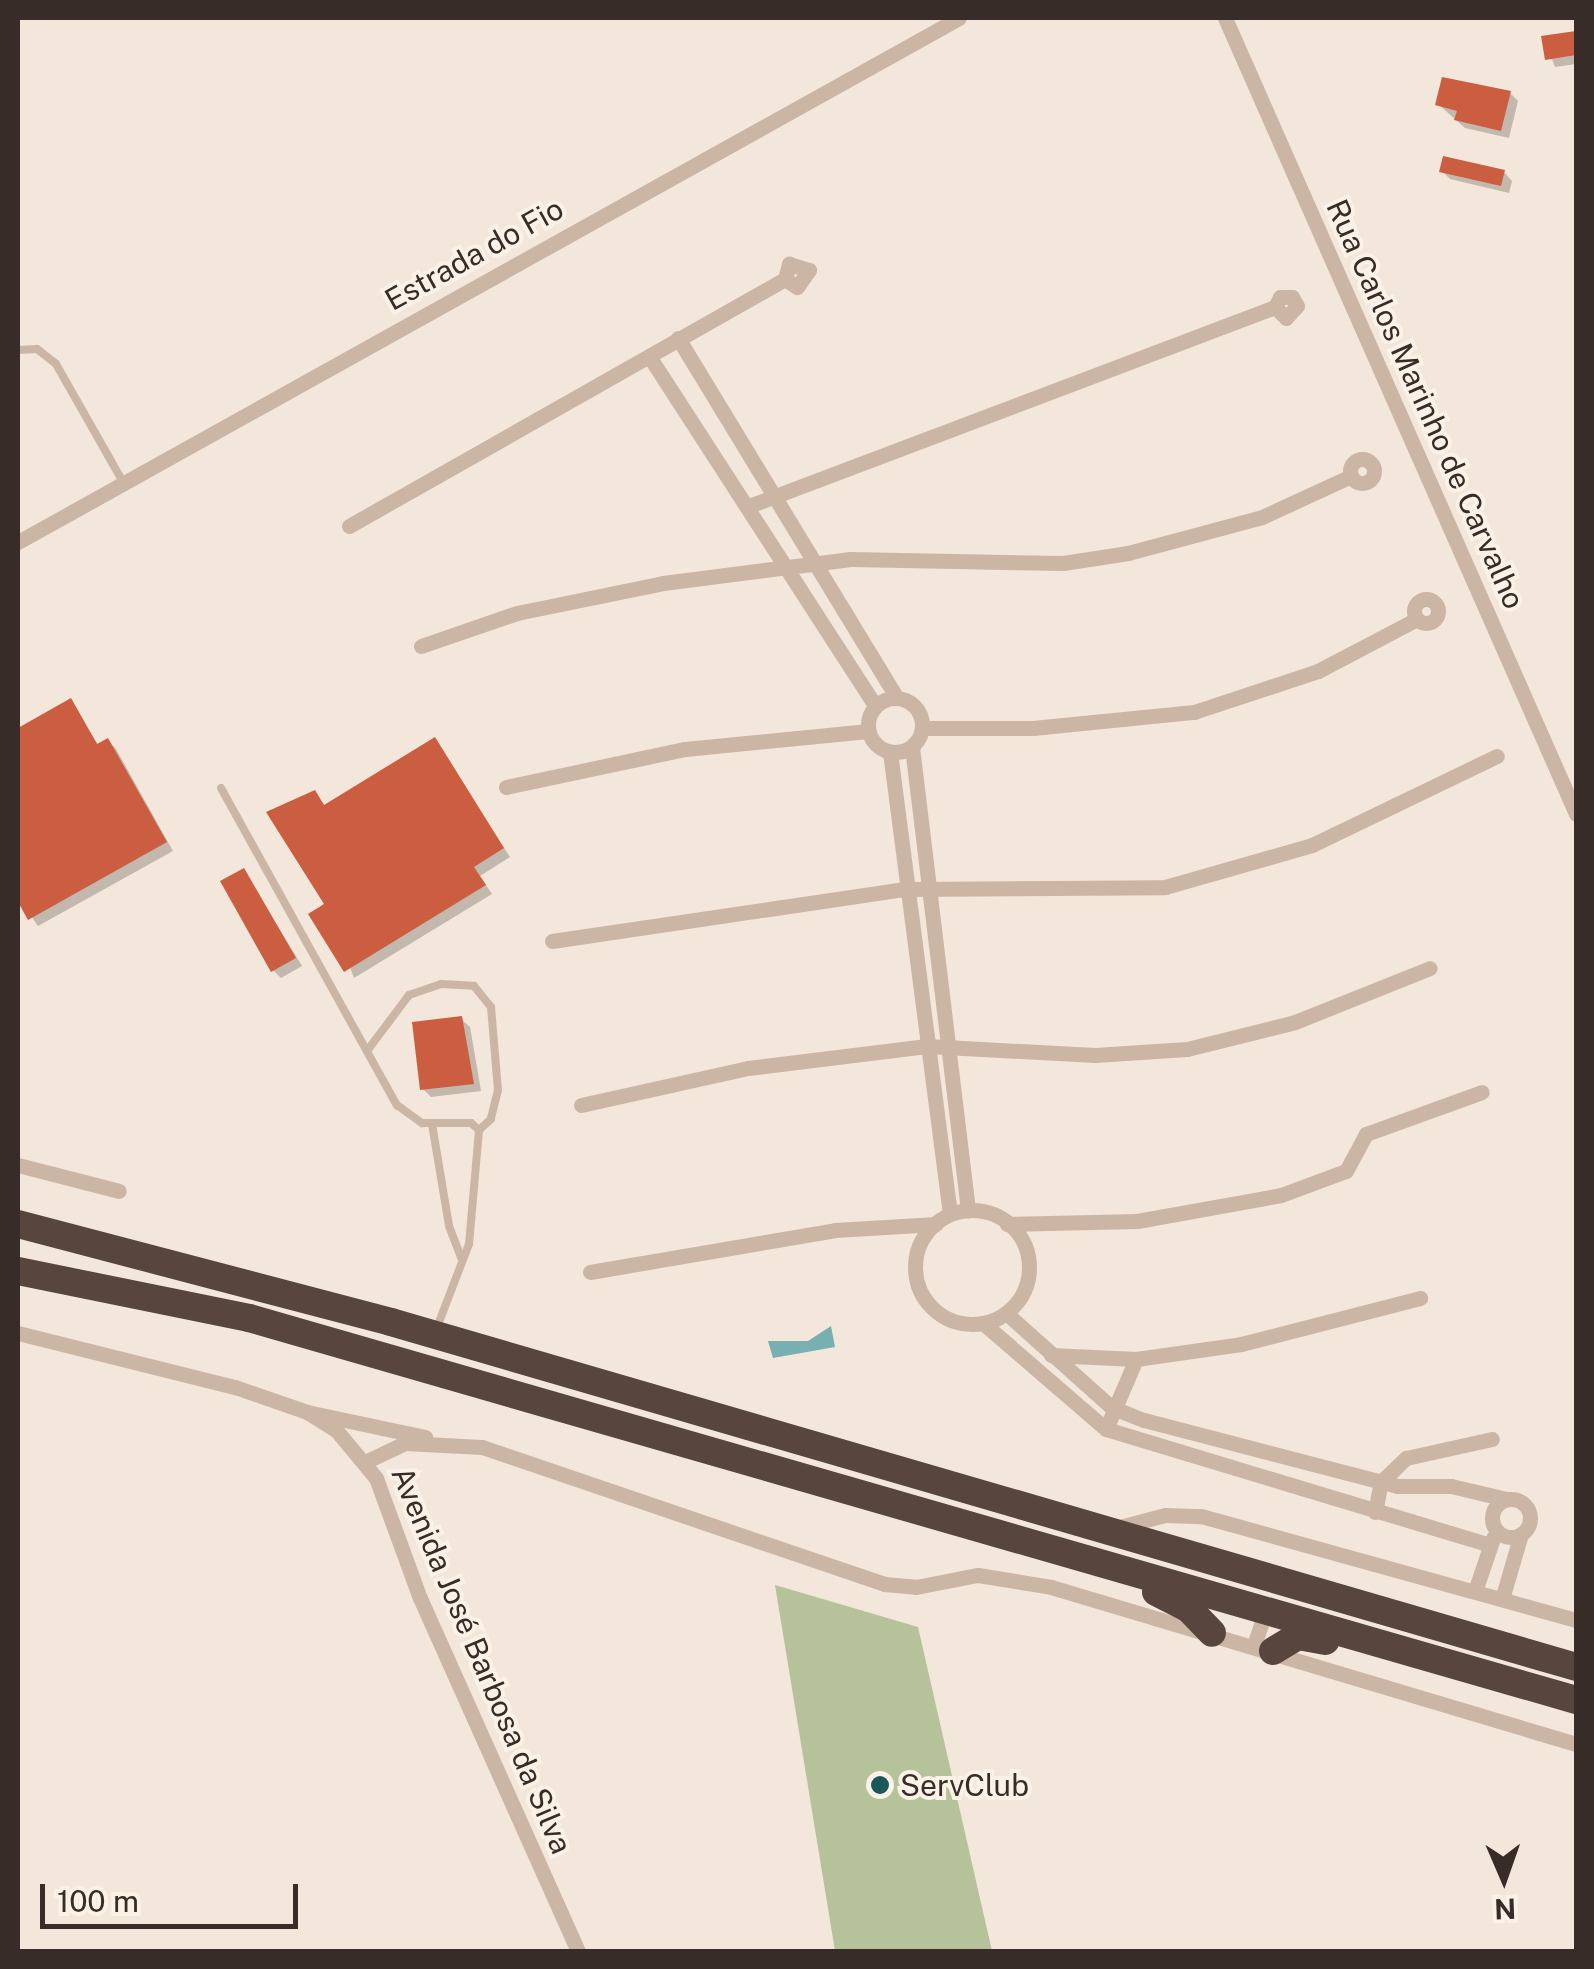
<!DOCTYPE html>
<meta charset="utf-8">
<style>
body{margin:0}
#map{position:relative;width:1594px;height:1969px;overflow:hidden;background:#f3e6da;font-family:"Public Sans",sans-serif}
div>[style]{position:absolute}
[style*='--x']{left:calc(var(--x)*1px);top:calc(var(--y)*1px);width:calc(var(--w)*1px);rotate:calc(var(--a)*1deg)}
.green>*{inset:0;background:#b6c29a}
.water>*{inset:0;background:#78b0b1}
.shadow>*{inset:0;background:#0003}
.building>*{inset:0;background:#cb5d40}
.lane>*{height:8px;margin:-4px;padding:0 4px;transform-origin:4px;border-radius:4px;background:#cbb6a6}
.street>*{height:15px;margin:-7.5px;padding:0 7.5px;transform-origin:7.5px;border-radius:7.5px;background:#cbb6a6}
.street>.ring{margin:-7.5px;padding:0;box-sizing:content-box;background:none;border:15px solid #cbb6a6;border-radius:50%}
.highway>*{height:28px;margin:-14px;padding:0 14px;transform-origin:14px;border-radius:14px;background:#58453e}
.dots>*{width:28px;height:28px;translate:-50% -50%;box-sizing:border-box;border:5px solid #faf1e7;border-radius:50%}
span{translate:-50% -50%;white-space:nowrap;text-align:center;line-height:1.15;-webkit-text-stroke:8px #faf1e7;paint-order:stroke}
.street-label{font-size:30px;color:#372c27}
.poi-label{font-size:30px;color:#372c27}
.left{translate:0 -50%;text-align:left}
.frame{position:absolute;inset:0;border:20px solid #372c27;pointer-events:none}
.north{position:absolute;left:1454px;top:1829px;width:100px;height:100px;-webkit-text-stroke:8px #faf1e7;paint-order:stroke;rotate:178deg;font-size:28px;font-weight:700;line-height:40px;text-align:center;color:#372c27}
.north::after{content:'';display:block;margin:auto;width:35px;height:45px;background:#372c27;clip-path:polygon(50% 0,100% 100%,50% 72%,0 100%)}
.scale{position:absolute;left:40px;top:1884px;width:258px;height:45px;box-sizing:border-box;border:5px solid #372c27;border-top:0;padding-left:12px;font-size:30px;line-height:35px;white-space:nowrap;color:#372c27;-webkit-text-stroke:8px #faf1e7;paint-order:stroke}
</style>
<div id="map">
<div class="green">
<i style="clip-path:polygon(775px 1585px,918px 1627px,992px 1951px,835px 1951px)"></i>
</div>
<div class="water">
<i style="clip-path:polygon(831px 1326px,835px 1347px,773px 1358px,768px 1341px,808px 1341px)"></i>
</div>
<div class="shadow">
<i style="clip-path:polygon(1576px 33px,1576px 64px,1555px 67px,1544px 38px)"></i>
<i style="clip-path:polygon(1510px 93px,1518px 101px,1509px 138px,1465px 128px,1438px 104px)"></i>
<i style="clip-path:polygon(1442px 171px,1504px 172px,1512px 181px,1509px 193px,1450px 179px)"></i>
<i style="clip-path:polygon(70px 701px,99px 746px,108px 741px,116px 749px,173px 851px,38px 926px,18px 897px,18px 731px)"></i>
<i style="clip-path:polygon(434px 740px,510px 857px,480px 876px,492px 894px,354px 978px,327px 905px,314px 793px,326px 807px)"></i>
<i style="clip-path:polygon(244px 871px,302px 966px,281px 978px,273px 970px)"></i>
<i style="clip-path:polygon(461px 1019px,470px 1027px,481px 1091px,431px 1097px,423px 1089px)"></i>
</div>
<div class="building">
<i style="clip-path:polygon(1576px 31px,1576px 55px,1545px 60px,1541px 36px)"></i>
<i style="clip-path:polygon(1442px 77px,1511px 91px,1501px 131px,1454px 120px,1457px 111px,1435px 105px)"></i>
<i style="clip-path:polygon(1443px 156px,1505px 170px,1501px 186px,1439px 172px)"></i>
<i style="clip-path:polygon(71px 698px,97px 744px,108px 738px,167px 842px,28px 920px,18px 902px,18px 728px)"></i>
<i style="clip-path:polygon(435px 737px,504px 848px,474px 867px,486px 885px,344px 972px,308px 914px,324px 904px,266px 812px,315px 790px,324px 805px)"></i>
<i style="clip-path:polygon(244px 868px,296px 958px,271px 972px,220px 881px)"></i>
<i style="clip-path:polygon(462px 1016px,474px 1084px,420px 1090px,412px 1022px)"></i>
</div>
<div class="lane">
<i style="--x:18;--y:350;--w:19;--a:-3"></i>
<i style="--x:37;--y:349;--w:24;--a:38"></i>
<i style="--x:56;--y:364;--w:136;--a:60.4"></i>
<i style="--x:221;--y:788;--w:363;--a:61"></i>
<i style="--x:397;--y:1105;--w:31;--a:36"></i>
<i style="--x:422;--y:1123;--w:49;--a:0"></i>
<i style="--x:471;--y:1123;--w:11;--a:41"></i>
<i style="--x:479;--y:1130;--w:114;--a:95"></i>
<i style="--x:469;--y:1244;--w:92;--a:111"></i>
<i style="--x:367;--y:1051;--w:70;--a:-53.1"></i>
<i style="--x:409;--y:995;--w:34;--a:-19"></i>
<i style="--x:441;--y:984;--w:33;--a:3"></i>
<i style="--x:474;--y:986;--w:27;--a:51"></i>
<i style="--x:491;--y:1007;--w:83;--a:85.2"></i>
<i style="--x:498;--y:1090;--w:30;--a:104"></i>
<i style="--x:491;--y:1119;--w:16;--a:137"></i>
<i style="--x:432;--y:1124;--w:103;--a:80.5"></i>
<i style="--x:449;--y:1226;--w:34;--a:69"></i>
</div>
<div class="street">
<i style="--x:1225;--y:18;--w:870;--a:66.2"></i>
<i style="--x:678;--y:338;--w:421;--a:58.7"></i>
<i style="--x:649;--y:356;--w:417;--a:57.1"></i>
<i class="ring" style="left:1350px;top:459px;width:9px;height:9px"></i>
<i style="--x:749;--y:506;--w:562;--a:-20.72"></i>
<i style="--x:1275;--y:307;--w:11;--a:-63"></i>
<i style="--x:1280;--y:297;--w:12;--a:0"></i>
<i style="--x:1292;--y:297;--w:10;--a:61"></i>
<i style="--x:1297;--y:306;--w:16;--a:133"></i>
<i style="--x:1286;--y:318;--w:16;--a:-135"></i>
<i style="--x:349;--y:526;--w:501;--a:-29.53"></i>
<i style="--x:785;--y:279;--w:16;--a:-75"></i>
<i style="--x:789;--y:264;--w:21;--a:17"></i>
<i style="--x:809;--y:270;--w:21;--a:125"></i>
<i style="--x:797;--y:287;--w:14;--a:-146"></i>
<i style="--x:18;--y:542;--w:1077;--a:-29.11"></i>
<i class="ring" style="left:1414px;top:599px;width:9px;height:9px"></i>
<i style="--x:421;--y:646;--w:102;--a:-19"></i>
<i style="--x:517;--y:613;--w:149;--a:-11.6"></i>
<i style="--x:663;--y:583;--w:189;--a:-7.3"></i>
<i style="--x:850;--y:559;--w:213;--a:1.1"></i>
<i style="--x:1063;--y:563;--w:66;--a:-8.7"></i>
<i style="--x:1128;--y:553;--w:139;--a:-15"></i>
<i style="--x:1262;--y:517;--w:98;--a:-24.7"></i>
<i class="ring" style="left:868px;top:698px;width:39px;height:39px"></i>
<i style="--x:923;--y:728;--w:110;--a:0"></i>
<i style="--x:1033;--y:728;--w:162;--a:-5.7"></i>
<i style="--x:1194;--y:712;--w:131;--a:-18.3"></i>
<i style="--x:1318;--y:671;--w:112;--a:-27.7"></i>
<i style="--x:912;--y:747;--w:467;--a:83.1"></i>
<i style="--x:890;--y:752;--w:465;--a:82.6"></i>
<i style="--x:506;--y:787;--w:183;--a:-12"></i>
<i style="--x:685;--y:749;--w:184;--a:-5.6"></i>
<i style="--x:552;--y:941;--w:357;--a:-8.4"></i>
<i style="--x:905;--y:889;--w:260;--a:-0.4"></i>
<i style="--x:1165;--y:887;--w:153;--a:-15.9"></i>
<i style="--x:1312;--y:845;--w:205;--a:-25.7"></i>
<i style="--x:581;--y:1105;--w:171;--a:-12.5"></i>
<i style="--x:748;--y:1068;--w:180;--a:-7"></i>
<i style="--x:927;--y:1046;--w:168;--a:3.1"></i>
<i style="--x:1095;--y:1055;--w:92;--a:-3.7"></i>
<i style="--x:1187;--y:1049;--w:111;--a:-14"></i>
<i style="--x:1295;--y:1022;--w:145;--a:-21.8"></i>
<i style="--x:18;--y:1165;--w:104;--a:14.4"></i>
<i class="ring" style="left:915px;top:1210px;width:99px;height:99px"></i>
<i style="--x:1007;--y:1224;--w:130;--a:-1.3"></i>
<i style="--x:1137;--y:1221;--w:146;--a:-10.2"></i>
<i style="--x:1281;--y:1195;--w:69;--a:-20.3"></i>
<i style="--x:1346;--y:1171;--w:42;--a:-61.6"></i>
<i style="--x:1366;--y:1134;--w:123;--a:-19.9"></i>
<i style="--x:590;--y:1272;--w:249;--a:-9.7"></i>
<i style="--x:835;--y:1230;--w:101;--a:-3.4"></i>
<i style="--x:1006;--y:1313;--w:141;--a:41.8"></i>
<i style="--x:1111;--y:1407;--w:35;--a:22"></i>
<i style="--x:1144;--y:1420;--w:261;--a:14.6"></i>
<i style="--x:1397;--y:1486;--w:54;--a:0"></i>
<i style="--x:1451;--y:1486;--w:57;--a:13.3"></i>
<i style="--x:983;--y:1323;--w:162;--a:40.8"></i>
<i style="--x:1106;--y:1429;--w:401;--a:16.8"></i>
<i style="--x:18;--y:1333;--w:224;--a:14"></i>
<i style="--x:235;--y:1387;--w:76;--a:19.1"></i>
<i style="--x:307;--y:1412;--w:121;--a:12"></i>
<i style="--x:1051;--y:1355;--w:85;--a:2.7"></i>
<i style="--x:1136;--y:1359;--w:106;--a:-8.1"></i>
<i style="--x:1241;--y:1344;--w:185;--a:-14.4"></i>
<i style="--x:307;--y:1412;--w:34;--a:32"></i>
<i style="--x:336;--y:1430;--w:62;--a:50.2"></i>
<i style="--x:376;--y:1478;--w:128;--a:69.9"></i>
<i style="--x:420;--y:1598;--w:388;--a:65.9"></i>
<i style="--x:1106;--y:1429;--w:76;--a:-66.8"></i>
<i style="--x:367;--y:1461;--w:42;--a:-25.3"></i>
<i style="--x:405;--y:1443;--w:77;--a:3"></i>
<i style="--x:482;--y:1447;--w:425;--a:18.8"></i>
<i style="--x:884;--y:1584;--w:32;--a:5"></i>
<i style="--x:916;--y:1587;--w:63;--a:-11"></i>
<i style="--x:978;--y:1575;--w:74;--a:9.3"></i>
<i style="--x:1051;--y:1587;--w:548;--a:16.65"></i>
<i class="ring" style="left:1492px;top:1499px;width:23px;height:23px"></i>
<i style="--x:1375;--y:1512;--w:31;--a:-79"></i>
<i style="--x:1381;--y:1482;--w:35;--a:-44"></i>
<i style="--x:1406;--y:1458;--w:88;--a:-12.5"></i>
<i style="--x:1112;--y:1529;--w:55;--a:-14.8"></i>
<i style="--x:1165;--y:1515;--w:36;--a:2"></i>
<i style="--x:1201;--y:1516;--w:389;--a:15.5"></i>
<i style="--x:1475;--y:1591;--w:56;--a:-71.2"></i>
<i style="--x:1502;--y:1599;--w:68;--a:-73.7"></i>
<i style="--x:1254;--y:1645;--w:37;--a:-71"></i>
</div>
<div class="highway">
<i style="--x:18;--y:1224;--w:386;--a:14.7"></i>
<i style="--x:391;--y:1322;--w:1234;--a:16.23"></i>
<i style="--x:18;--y:1271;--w:236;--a:11.5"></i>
<i style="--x:249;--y:1318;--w:1381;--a:16.06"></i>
<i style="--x:1156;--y:1592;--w:37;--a:27"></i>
<i style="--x:1189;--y:1609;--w:33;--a:46"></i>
<i style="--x:1273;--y:1651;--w:29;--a:-31"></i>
<i style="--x:1298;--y:1636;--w:28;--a:10"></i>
</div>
<div class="dots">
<i style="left:880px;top:1785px;background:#1b585a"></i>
</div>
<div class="street-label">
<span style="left:474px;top:254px;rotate:-29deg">Estrada do Fio</span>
<span style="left:1426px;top:404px;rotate:66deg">Rua Carlos Marinho de Carvalho</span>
<span style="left:482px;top:1660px;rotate:67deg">Avenida José Barbosa da Silva</span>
</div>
<div class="poi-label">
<span class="left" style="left:900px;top:1785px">ServClub</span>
</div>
<div class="frame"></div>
<div class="north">N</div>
<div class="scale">100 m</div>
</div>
